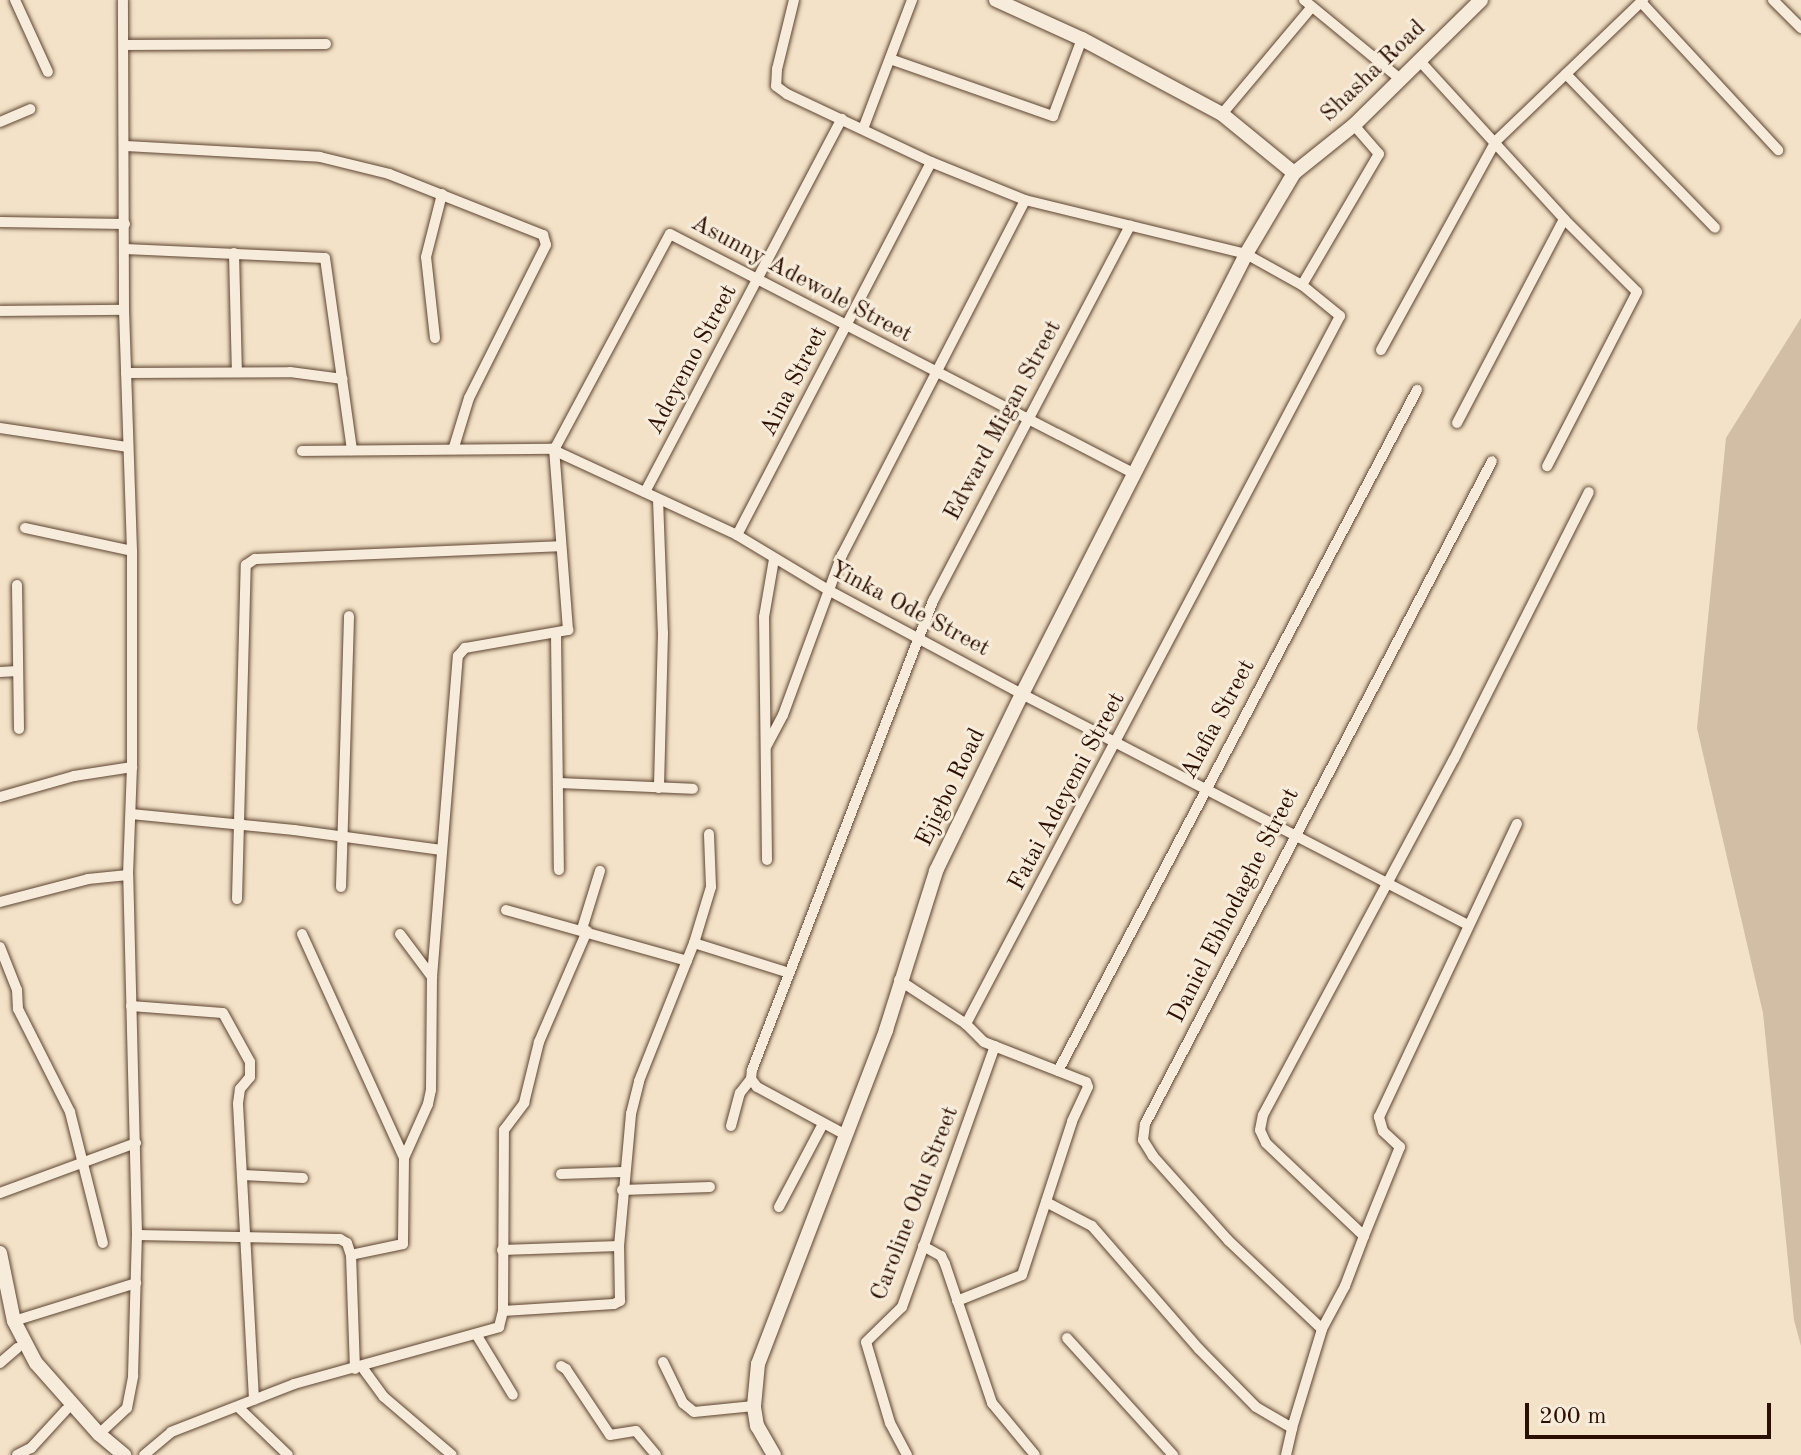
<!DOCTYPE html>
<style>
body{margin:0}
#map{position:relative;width:1801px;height:1455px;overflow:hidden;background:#f3e2c7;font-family:"Old Standard TT",serif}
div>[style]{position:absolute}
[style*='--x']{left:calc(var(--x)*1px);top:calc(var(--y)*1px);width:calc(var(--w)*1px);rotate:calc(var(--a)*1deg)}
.green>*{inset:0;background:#d1bea5}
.roads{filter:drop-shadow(0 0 2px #5d4432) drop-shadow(0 0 2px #5d4432)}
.street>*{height:10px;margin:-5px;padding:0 5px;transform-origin:5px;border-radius:5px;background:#f7ecdb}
.secondary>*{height:14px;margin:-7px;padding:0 7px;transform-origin:7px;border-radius:7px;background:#f7ecdb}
span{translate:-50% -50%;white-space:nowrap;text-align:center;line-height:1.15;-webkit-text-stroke:6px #f7ecdb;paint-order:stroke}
.street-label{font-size:24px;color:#2b0f00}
.scale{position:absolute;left:1525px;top:1403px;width:246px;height:36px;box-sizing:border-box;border:4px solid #2b0f00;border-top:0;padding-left:10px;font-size:24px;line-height:28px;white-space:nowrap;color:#2b0f00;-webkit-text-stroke:6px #f7ecdb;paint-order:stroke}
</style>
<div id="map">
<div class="green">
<i style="clip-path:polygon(1801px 318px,1801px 1346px,1794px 1320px,1763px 1013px,1697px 728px,1726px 438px)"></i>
</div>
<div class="roads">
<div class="street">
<i style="--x:15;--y:0;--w:79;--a:65.4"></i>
<i style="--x:794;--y:0;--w:71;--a:103.8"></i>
<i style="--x:777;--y:69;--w:17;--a:93"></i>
<i style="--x:776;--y:86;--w:14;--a:36"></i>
<i style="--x:787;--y:94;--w:159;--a:25.3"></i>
<i style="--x:931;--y:162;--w:101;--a:22"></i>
<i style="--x:1025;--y:200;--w:228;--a:13.7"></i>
<i style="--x:1246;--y:254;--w:64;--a:29"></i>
<i style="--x:1302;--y:285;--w:49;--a:39.2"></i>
<i style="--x:1340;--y:316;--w:801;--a:117.85"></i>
<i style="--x:1304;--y:0;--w:123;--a:39.4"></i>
<i style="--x:1773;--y:0;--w:40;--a:45"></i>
<i style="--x:1641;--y:2;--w:202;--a:47.2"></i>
<i style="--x:125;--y:45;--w:201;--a:-0.3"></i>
<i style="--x:890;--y:59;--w:173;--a:19.3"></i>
<i style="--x:1053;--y:116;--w:82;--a:-69.4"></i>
<i style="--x:1419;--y:60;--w:215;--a:47.6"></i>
<i style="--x:1564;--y:219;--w:103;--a:45"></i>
<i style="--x:1637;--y:292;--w:196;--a:117.3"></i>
<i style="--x:1566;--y:74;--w:214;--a:45.9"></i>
<i style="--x:1222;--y:114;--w:138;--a:-50"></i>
<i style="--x:0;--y:122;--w:33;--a:-23"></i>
<i style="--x:863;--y:129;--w:138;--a:-69.2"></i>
<i style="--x:126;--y:146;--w:194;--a:3.2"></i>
<i style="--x:320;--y:157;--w:71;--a:13.8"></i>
<i style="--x:389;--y:174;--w:166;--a:21.6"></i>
<i style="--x:543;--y:235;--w:10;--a:73"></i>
<i style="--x:546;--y:245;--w:171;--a:116.7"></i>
<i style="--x:469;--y:398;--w:51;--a:107"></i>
<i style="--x:0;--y:222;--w:125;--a:0.9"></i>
<i style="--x:125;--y:249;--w:200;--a:2.6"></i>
<i style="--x:325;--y:258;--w:194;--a:82"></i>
<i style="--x:234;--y:253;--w:119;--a:88.6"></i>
<i style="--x:1302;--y:285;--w:152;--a:-59.6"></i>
<i style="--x:1379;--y:154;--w:38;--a:-131"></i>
<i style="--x:0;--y:311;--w:124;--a:-0.5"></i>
<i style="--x:435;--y:338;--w:81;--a:-96.3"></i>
<i style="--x:426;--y:257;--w:65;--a:-75.7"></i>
<i style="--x:1381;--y:350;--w:239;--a:-61.2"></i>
<i style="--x:1496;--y:141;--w:204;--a:-43.8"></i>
<i style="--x:126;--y:373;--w:164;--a:-0.3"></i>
<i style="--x:290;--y:372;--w:53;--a:7.5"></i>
<i style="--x:1457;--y:423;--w:230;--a:-62.3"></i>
<i style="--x:0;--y:428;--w:128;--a:8.5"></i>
<i style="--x:302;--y:451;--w:249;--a:-0.5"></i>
<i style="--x:551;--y:449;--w:205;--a:24.8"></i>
<i style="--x:737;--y:535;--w:106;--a:31.1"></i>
<i style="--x:828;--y:590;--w:220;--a:28.2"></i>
<i style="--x:1022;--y:694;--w:502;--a:27.38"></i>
<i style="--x:645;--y:492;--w:422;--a:-62.2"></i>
<i style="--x:658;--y:499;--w:134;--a:87.9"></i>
<i style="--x:663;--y:633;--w:155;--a:91.5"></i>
<i style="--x:25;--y:528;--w:109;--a:12.1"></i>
<i style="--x:737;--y:535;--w:420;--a:-62.5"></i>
<i style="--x:17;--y:585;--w:144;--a:89.2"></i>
<i style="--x:556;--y:634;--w:236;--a:89.3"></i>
<i style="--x:0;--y:672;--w:18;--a:-3"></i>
<i style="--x:766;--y:747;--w:36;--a:-62"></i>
<i style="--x:783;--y:715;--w:171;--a:-69.8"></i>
<i style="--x:842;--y:555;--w:399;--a:-62.7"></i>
<i style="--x:558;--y:783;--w:135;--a:2.5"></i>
<i style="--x:0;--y:797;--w:77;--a:-15.8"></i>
<i style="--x:74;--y:776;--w:59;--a:-8.8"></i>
<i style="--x:131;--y:814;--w:164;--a:5.6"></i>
<i style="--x:294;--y:830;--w:149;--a:7.7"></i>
<i style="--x:767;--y:860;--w:243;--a:-90.7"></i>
<i style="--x:764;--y:617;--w:59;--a:-80.2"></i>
<i style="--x:341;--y:887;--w:271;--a:-88.3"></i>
<i style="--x:237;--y:899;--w:334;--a:-88.5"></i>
<i style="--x:246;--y:565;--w:11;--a:-34"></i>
<i style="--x:255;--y:559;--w:305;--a:-2.4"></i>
<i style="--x:0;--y:902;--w:91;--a:-14.6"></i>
<i style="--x:88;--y:879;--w:40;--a:-5.7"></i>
<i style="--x:506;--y:910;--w:188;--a:15.7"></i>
<i style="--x:582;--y:929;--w:61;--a:-72.8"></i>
<i style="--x:302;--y:934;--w:246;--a:65.5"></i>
<i style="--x:404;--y:1158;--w:86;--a:90.7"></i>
<i style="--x:403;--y:1244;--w:53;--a:168.1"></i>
<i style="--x:400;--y:934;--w:54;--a:53.3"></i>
<i style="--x:694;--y:943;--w:100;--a:17.5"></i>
<i style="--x:0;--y:947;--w:46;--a:68.4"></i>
<i style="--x:17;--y:990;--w:19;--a:87"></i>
<i style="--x:18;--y:1009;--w:115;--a:63.2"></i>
<i style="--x:70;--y:1112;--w:135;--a:75.9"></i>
<i style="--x:899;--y:980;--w:80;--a:33.3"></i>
<i style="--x:966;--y:1024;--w:25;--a:45"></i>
<i style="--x:984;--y:1042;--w:110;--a:21.4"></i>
<i style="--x:1086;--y:1082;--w:5;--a:68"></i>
<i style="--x:1088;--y:1087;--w:38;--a:115"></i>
<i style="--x:1072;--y:1122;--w:161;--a:108.1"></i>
<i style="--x:1022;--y:1275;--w:70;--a:158.2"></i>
<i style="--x:131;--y:1006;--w:92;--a:4.4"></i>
<i style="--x:223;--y:1013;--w:56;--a:61.1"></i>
<i style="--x:250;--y:1062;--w:15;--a:90"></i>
<i style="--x:250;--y:1077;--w:16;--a:130"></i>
<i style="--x:240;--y:1089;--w:15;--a:98"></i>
<i style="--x:238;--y:1104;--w:296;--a:86.9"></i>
<i style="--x:1058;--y:1071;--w:770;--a:-62.2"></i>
<i style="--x:731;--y:1126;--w:34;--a:-75"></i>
<i style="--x:740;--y:1093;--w:18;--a:-52"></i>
<i style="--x:844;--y:1134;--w:99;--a:-151.6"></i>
<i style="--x:757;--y:1087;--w:10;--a:-127"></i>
<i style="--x:751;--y:1079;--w:9;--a:-84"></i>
<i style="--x:752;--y:1070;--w:503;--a:-68.9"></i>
<i style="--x:933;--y:601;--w:424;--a:-62.3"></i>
<i style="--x:404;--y:1158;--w:59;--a:-66"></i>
<i style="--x:428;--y:1104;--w:14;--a:-78"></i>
<i style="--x:431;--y:1090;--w:113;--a:-89.5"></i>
<i style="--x:432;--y:977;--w:322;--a:-85.4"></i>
<i style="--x:458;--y:656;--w:11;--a:-49"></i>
<i style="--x:465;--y:648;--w:105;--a:-9.9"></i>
<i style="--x:568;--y:630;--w:181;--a:-94.4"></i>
<i style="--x:554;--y:450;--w:245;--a:-61.8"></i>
<i style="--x:670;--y:234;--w:521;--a:27.3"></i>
<i style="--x:561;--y:1174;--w:62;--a:-1.8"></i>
<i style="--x:243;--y:1175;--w:60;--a:2.9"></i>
<i style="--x:622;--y:1190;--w:88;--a:-2"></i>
<i style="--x:0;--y:1193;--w:145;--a:-20.2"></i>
<i style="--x:1046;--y:1202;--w:52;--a:27.6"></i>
<i style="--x:1092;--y:1226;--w:163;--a:49"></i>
<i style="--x:1199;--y:1349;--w:81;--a:45.5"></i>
<i style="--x:1256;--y:1407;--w:42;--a:30.3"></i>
<i style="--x:1292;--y:1428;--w:103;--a:-73.1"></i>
<i style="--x:1322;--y:1329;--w:49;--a:-61.9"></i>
<i style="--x:1345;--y:1286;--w:53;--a:-69.2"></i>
<i style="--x:1364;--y:1236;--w:135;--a:-136.5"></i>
<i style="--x:1266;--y:1143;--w:14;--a:-115"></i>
<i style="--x:1260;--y:1130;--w:15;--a:-79"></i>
<i style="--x:1263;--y:1115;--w:404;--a:-61.8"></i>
<i style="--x:1454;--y:759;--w:299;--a:-63.2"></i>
<i style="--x:779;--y:1207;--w:94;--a:-62.1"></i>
<i style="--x:137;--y:1235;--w:203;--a:1.1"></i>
<i style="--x:340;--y:1239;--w:8;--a:30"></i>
<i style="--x:347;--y:1243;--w:13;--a:72"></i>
<i style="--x:351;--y:1255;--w:114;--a:88"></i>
<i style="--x:1364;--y:1236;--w:96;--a:-68"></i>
<i style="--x:1400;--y:1147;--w:23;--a:-137"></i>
<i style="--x:1383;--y:1131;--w:15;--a:-106"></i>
<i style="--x:1379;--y:1117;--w:324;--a:-64.8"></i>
<i style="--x:923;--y:1246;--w:21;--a:29"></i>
<i style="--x:941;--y:1256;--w:9;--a:63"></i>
<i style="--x:945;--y:1264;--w:147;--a:71.3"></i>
<i style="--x:992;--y:1403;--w:67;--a:50.4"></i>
<i style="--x:502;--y:1250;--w:117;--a:-2"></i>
<i style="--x:503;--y:1311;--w:111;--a:-3.6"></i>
<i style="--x:614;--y:1304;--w:7;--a:-27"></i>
<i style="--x:620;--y:1301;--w:55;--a:-91"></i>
<i style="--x:619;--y:1246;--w:133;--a:-84.8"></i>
<i style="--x:631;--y:1114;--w:34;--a:-76"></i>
<i style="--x:639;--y:1081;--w:149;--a:-68.3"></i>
<i style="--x:694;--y:943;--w:59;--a:-73.1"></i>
<i style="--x:711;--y:887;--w:53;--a:-92.2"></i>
<i style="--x:14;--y:1321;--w:128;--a:-17.3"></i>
<i style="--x:1322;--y:1329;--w:129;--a:-136.6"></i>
<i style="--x:1228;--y:1240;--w:113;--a:-131.8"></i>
<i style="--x:1153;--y:1156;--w:19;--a:-122"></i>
<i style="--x:1143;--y:1140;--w:16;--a:-83"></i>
<i style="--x:1145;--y:1124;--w:748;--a:-62.37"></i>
<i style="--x:476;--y:1334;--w:71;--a:58.8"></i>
<i style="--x:1067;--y:1338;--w:158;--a:47.8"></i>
<i style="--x:663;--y:1362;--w:46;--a:64"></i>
<i style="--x:683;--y:1403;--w:14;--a:39"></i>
<i style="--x:694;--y:1412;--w:60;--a:-5.7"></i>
<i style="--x:0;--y:1363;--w:23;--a:-41"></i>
<i style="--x:561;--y:1366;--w:6;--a:31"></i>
<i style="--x:566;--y:1369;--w:79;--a:56.3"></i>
<i style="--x:610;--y:1435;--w:26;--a:-9"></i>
<i style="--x:636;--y:1431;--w:31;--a:50"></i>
<i style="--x:362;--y:1367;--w:37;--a:54"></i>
<i style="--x:384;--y:1397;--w:89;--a:40.5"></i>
<i style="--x:238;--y:1407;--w:69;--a:43.8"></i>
<i style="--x:99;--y:1434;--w:38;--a:-43"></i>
<i style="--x:127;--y:1408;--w:33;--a:-79"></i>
<i style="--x:133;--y:1376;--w:141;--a:-88.4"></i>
<i style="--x:137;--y:1235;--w:360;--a:-91.4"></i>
<i style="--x:128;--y:875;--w:108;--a:-87.9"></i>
<i style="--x:132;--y:767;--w:216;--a:-90"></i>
<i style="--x:132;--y:551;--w:241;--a:-91.9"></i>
<i style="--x:124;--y:310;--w:310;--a:-90.2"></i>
<i style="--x:17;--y:1455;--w:16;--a:-27"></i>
<i style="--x:31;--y:1448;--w:52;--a:-47.4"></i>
<i style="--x:144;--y:1455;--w:35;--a:-40"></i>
<i style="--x:171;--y:1432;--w:132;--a:-21.3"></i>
<i style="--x:294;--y:1384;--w:213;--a:-15.5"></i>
<i style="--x:499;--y:1327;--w:16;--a:-76"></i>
<i style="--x:503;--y:1311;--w:181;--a:-89.7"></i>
<i style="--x:504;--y:1130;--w:34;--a:-53"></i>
<i style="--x:524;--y:1103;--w:63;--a:-76.2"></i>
<i style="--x:539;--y:1042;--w:121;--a:-66.6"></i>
<i style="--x:907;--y:1455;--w:36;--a:-118"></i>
<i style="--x:890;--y:1423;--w:84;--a:-106.5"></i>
<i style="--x:866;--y:1342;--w:50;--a:-44.2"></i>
<i style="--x:902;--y:1307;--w:277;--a:-70.4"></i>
<i style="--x:1286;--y:1455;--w:28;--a:-77"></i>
</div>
<div class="secondary">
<i style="--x:996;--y:0;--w:94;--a:24.4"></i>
<i style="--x:1082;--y:39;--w:159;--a:28.2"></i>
<i style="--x:1222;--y:114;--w:93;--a:39.3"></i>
<i style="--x:0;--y:1253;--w:69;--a:78.4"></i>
<i style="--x:14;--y:1321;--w:47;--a:62.4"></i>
<i style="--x:36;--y:1363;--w:95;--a:48.4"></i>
<i style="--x:99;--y:1434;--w:33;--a:40"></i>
<i style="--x:774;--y:1455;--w:34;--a:-120"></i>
<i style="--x:757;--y:1426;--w:20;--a:-99"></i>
<i style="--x:754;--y:1406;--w:42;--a:-84.6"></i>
<i style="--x:758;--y:1364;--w:358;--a:-69"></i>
<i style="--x:886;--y:1030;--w:167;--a:-72.5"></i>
<i style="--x:936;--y:871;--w:197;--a:-64.1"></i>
<i style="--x:1022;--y:694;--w:494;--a:-63"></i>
<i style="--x:1246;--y:254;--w:94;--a:-59.3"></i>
<i style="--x:1294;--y:173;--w:77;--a:-38.7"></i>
<i style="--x:1354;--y:125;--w:178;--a:-44.5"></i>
</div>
</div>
<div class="street-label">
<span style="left:1374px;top:72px;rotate:-44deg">Shasha Road</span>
<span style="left:801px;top:280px;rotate:28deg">Asunny Adewole Street</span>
<span style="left:693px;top:360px;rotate:-62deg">Adeyemo Street</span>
<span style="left:795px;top:382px;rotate:-63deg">Aina Street</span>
<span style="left:1004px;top:421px;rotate:-62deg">Edward Migan Street</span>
<span style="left:909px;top:610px;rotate:28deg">Yinka Ode Street</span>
<span style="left:1219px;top:720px;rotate:-62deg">Alafia Street</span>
<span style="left:952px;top:788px;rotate:-64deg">Ejigbo Road</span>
<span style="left:1068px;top:792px;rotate:-62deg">Fatai Adeyemi Street</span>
<span style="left:1235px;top:906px;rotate:-63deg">Daniel Ebhodaghe Street</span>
<span style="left:916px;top:1204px;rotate:-69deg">Caroline Odu Street</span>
</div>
<div class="scale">200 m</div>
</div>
